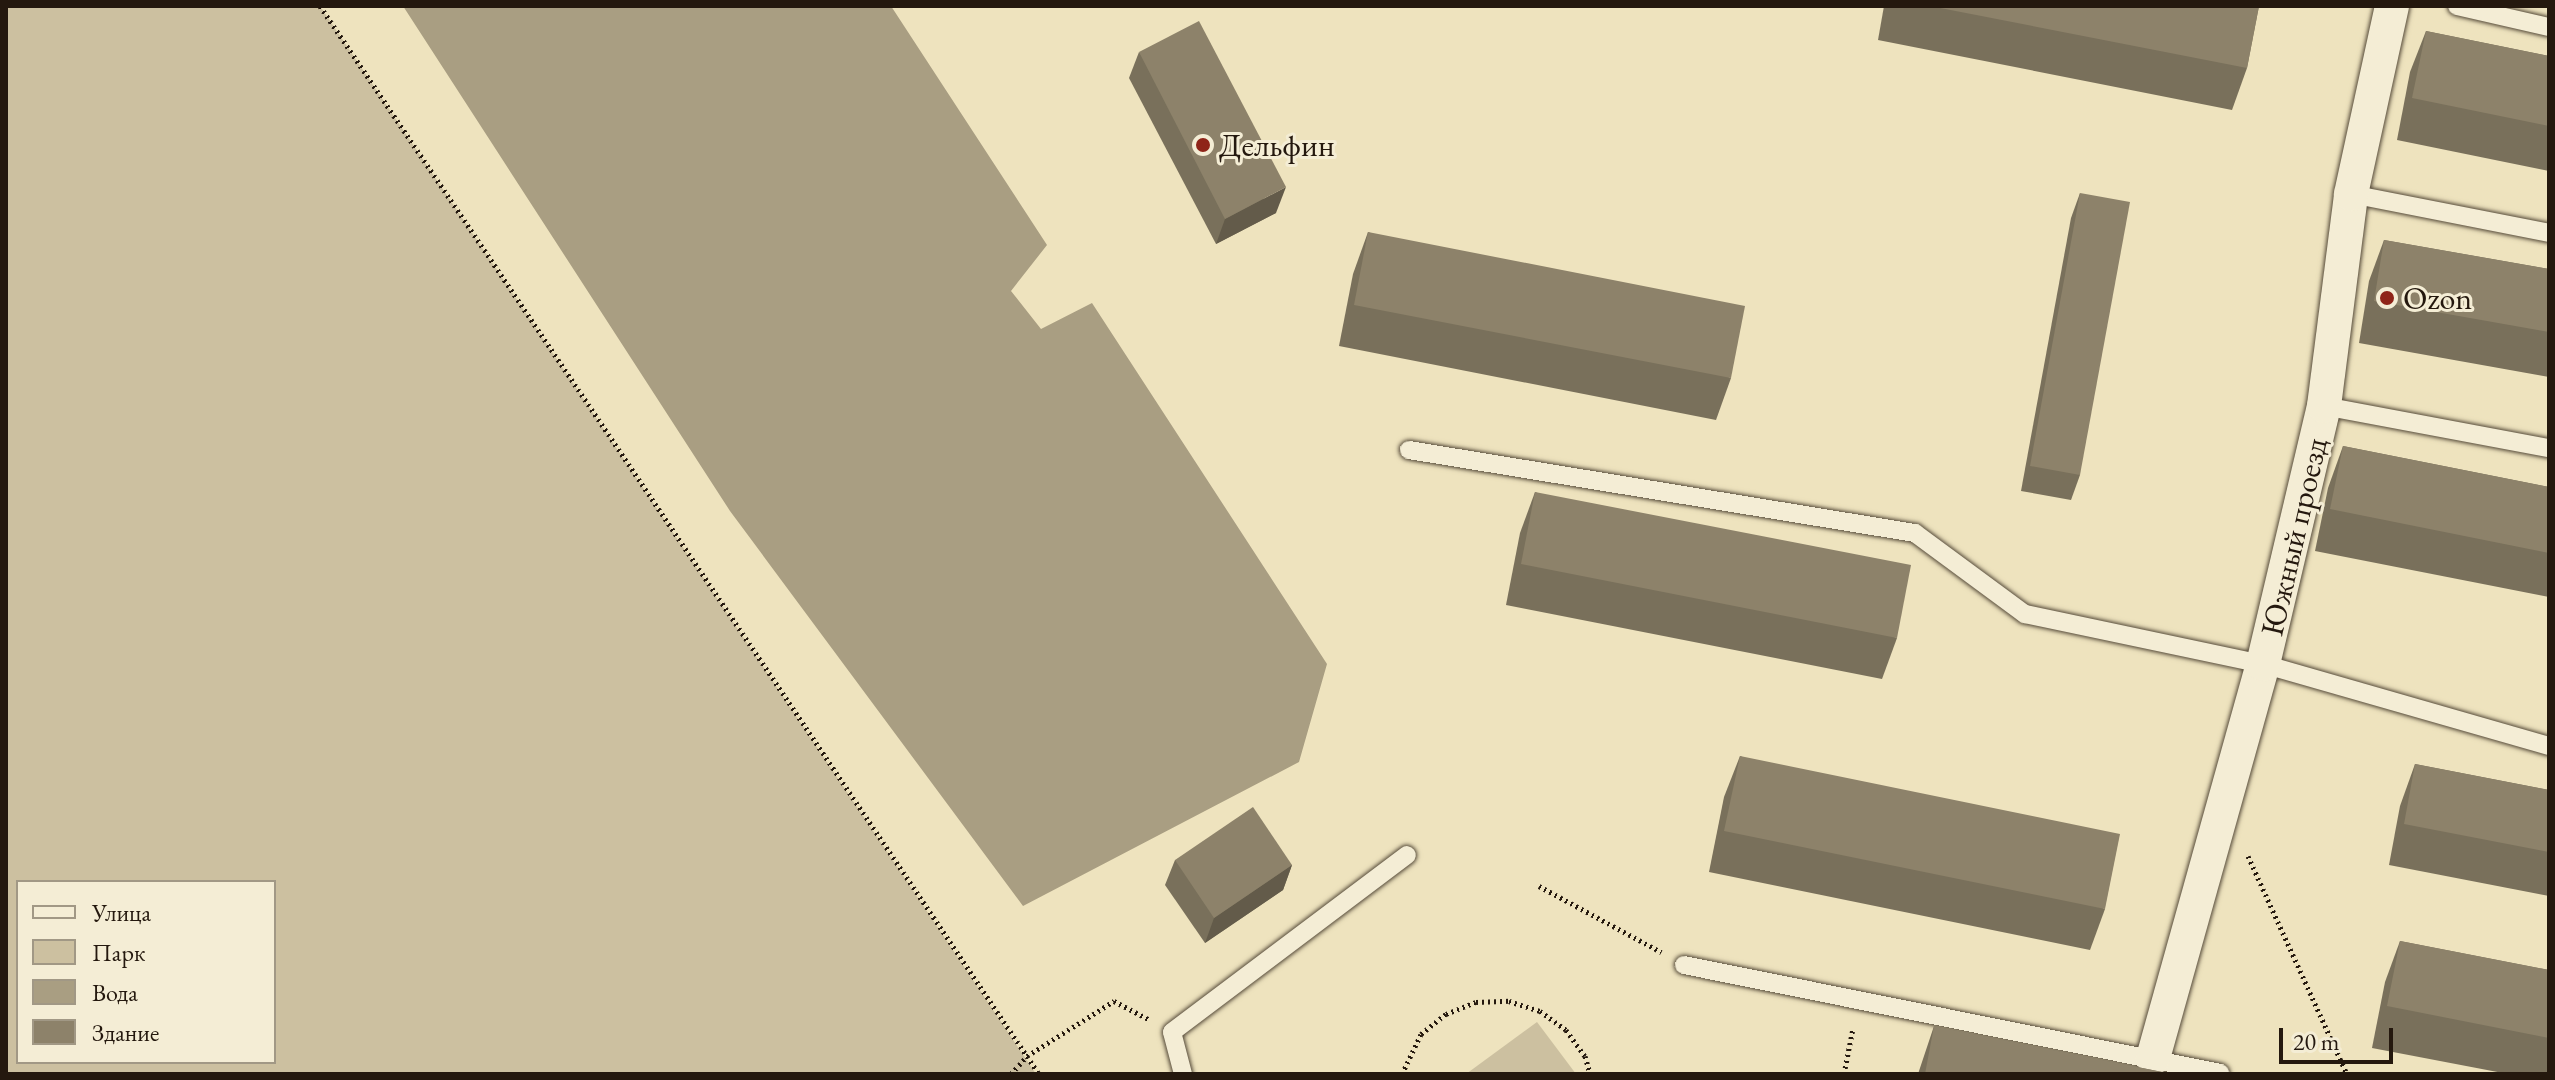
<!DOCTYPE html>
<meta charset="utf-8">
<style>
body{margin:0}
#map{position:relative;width:2555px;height:1080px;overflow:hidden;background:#eee3be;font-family:"EB Garamond",serif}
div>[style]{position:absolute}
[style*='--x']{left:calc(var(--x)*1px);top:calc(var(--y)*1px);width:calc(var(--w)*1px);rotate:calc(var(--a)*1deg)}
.green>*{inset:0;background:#ccc0a0}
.water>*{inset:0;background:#a99e82}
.path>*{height:5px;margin-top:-2.5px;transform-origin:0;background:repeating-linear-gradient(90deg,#24180e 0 2px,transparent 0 6px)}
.roads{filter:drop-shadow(0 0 2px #564b3a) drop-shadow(0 0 2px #564b3a)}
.lane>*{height:18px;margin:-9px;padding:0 9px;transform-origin:9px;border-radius:9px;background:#f4edd5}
.street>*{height:34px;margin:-17px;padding:0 17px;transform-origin:17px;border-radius:17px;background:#f4edd5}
.wall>*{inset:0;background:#79705b}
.shaded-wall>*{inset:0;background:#635b4a}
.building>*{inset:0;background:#8d826a}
.dots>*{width:22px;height:22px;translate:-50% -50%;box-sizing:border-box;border:4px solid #f4edd5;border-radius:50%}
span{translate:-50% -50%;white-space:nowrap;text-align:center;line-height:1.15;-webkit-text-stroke:6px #f4edd5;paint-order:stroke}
.poi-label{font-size:32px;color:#24180e}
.left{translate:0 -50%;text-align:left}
.street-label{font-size:32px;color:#24180e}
.frame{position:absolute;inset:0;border:8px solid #24180e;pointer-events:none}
.legend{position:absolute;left:16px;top:880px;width:260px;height:184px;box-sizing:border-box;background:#f4edd5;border:2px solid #a19885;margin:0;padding:10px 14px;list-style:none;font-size:24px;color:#24180e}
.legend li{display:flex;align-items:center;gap:16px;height:40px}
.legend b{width:40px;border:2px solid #a19885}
.scale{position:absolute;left:2279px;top:1028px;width:114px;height:36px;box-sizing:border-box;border:4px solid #24180e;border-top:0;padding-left:10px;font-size:24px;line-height:28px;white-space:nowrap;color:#24180e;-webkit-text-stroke:6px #f4edd5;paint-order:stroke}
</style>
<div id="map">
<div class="green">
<i style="clip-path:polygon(evenodd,6px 6px,320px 6px,1036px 1074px,6px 1074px,6px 6px,18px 882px,274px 882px,274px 1062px,18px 1062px,18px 882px)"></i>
<i style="clip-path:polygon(1537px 1022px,1576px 1074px,1466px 1074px)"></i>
</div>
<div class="water">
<i style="clip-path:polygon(403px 6px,891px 6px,1047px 245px,1011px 291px,1041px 329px,1092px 303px,1327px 664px,1299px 762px,1023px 906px,730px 511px)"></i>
</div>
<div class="path">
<i style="--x:320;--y:6;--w:1287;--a:56.05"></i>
<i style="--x:2248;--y:856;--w:239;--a:65.6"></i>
<i style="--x:1539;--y:886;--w:139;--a:28.4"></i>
<i style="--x:1011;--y:1074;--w:24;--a:-48"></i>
<i style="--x:1027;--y:1056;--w:103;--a:-32.3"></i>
<i style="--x:1114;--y:1001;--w:41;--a:27.8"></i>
<i style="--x:1402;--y:1074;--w:44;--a:-64.6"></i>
<i style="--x:1421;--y:1034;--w:32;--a:-39"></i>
<i style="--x:1446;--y:1014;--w:32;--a:-22"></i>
<i style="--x:1476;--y:1002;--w:33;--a:-2"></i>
<i style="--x:1509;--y:1001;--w:33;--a:18"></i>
<i style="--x:1540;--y:1011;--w:32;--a:36"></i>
<i style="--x:1566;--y:1030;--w:32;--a:54"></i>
<i style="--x:1585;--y:1056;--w:19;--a:74"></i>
<i style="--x:1844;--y:1074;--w:47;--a:-78.9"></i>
</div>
<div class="roads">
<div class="lane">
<i style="--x:2457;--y:6;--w:94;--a:12.9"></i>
<i style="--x:2351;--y:194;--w:202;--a:11.1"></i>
<i style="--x:2324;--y:406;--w:229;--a:10.6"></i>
<i style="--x:1409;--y:450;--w:513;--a:9.32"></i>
<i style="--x:1915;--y:533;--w:137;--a:36.4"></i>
<i style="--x:2025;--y:614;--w:243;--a:11.9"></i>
<i style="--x:2263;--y:664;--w:298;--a:16"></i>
<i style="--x:1684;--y:965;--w:547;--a:11.39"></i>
<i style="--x:1183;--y:1074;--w:43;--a:-104.7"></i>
<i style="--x:1172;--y:1032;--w:294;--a:-37"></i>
</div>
<div class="street">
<i style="--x:2153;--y:1058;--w:409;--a:-74.4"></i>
<i style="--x:2263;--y:664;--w:265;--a:-76.7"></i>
<i style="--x:2324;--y:406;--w:214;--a:-82.7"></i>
<i style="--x:2351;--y:194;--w:192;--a:-77.7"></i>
</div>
</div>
<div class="wall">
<i style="clip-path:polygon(1884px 6px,2259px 6px,2247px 68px,2232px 110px,1878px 40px)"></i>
<i style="clip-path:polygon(2426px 31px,2549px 56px,2549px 171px,2397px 140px,2410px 72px)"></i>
<i style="clip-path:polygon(1139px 52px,1276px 213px,1216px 244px,1129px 78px)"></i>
<i style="clip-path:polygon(2080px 193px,2080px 475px,2071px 500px,2021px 491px,2071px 218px)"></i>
<i style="clip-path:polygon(1368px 232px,1731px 378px,1716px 420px,1339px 346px,1353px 274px)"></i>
<i style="clip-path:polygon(2384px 240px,2549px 269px,2549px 377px,2359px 343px,2369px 281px)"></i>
<i style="clip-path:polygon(2343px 446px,2549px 487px,2549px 597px,2315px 551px,2328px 488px)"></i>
<i style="clip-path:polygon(1535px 492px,1897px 638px,1882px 679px,1506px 605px,1520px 533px)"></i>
<i style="clip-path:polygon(1740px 756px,2105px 909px,2090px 950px,1709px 872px,1724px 797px)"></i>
<i style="clip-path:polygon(2415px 764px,2549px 790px,2549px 896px,2389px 865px,2400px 806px)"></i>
<i style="clip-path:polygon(1175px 860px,1292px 865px,1283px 890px,1205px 943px,1165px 885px)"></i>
<i style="clip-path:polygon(2400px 941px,2549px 970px,2549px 1074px,2508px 1074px,2372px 1048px,2385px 982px)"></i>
<i style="clip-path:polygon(1934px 1026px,2172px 1074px,1918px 1074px)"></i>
</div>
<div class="shaded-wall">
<i style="clip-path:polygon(1286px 187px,1276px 213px,1216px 244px,1225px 219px)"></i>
<i style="clip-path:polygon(1292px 865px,1283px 890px,1205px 943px,1214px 918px)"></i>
</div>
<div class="building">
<i style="clip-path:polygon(1930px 6px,2259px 6px,2247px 68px)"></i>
<i style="clip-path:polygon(1199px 21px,1286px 187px,1225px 219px,1139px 52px)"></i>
<i style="clip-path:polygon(2426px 31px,2549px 56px,2549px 126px,2412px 98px)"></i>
<i style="clip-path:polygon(2080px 193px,2130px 202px,2080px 475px,2030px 466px)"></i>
<i style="clip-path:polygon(1368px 232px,1745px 306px,1731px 378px,1354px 305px)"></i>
<i style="clip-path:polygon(2384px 240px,2549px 269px,2549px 332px,2374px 301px)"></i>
<i style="clip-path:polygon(2343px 446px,2549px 487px,2549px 553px,2330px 509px)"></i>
<i style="clip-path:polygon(1535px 492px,1911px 565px,1897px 638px,1521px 564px)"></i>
<i style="clip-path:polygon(1740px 756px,2120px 834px,2105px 909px,1724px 831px)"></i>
<i style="clip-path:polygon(2415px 764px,2549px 790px,2549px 852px,2404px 824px)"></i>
<i style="clip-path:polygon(1253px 807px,1292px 865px,1214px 918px,1175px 860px)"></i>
<i style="clip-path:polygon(2400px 941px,2549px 970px,2549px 1038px,2387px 1006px)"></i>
<i style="clip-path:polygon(1934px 1026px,2172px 1074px,1925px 1074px)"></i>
</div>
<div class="dots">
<i style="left:1203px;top:145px;background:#8f2418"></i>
<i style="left:2387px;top:298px;background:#8f2418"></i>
</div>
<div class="poi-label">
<span class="left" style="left:1219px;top:145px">Дельфин</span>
<span class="left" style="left:2403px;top:298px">Ozon</span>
</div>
<div class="street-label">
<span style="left:2294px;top:537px;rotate:-77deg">Южный проезд</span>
</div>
<div class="frame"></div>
<ul class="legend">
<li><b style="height:10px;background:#f4edd5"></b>Улица</li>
<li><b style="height:22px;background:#ccc0a0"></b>Парк</li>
<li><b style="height:22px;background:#a99e82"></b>Вода</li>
<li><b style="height:22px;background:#8d826a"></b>Здание</li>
</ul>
<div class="scale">20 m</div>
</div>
